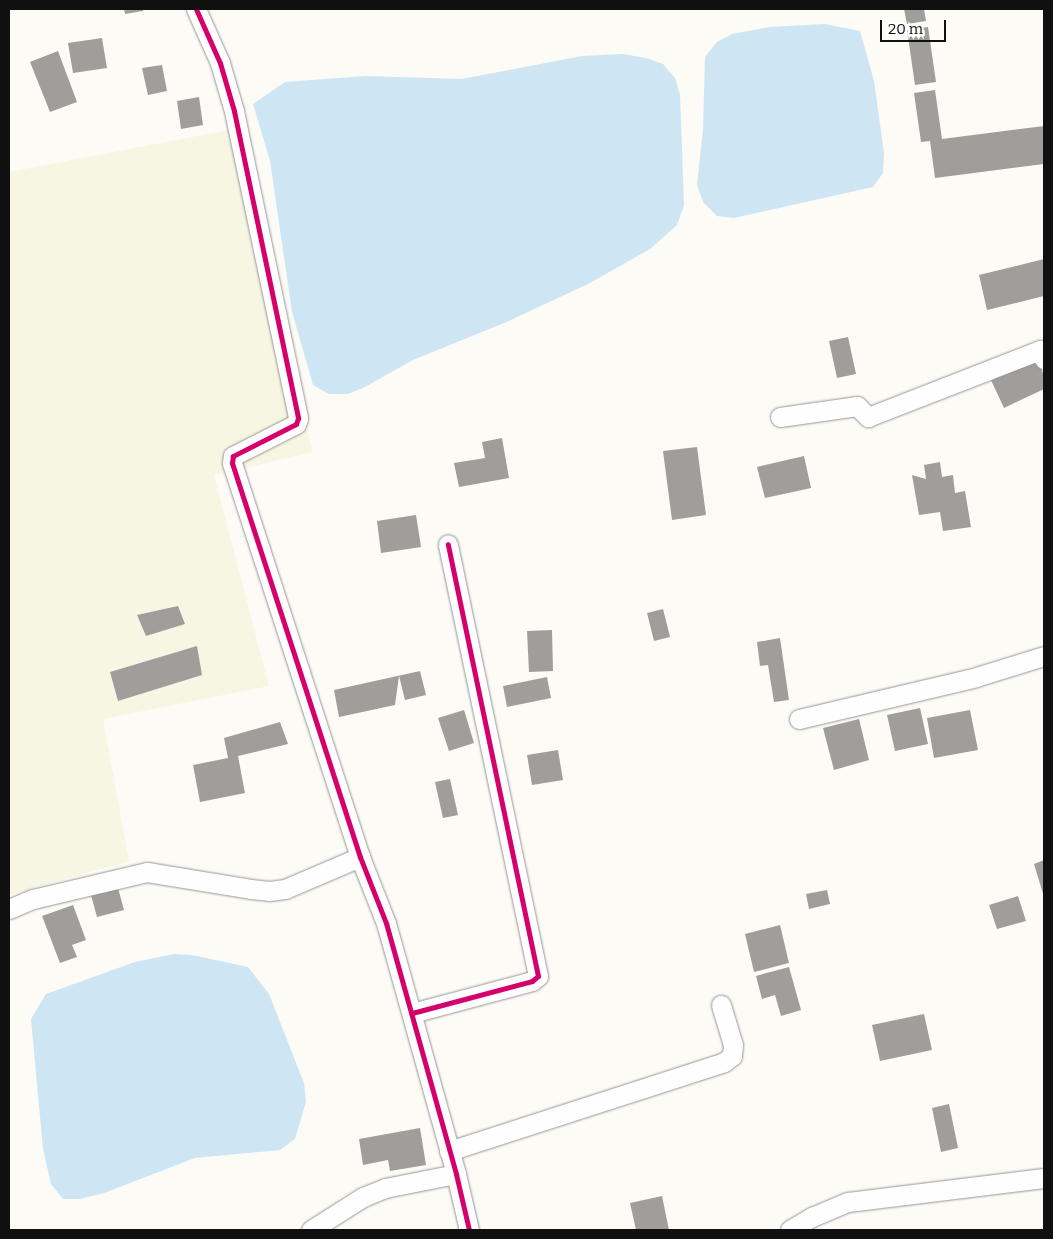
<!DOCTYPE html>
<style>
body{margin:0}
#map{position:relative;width:1053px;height:1239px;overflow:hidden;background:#fcfbf6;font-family:Bitter,serif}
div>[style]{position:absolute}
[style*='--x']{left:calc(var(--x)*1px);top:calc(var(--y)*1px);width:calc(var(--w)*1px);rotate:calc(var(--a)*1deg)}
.farmland>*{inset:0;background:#f7f6e3}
.water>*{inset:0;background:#cee5f4}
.building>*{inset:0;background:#a09e9b}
.roads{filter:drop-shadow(0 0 1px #969694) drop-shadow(0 0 1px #969694)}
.street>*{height:19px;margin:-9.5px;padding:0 9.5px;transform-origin:9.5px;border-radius:9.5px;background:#fffefe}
.cycleway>*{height:5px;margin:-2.5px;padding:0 2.5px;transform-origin:2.5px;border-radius:2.5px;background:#d6006c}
span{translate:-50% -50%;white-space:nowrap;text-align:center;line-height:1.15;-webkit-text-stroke:5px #fff;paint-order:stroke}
.frame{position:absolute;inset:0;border:10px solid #101010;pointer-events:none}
.scale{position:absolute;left:880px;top:20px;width:66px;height:22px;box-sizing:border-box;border:2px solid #101010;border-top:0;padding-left:6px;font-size:15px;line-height:18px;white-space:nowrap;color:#101010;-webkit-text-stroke:4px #fff;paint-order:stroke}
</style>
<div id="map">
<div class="farmland">
<i style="clip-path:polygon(229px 130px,313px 452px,214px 475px,269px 686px,103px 719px,129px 861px,9px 895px,9px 172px)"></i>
</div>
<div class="water">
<i style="clip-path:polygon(825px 24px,860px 31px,874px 81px,884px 153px,883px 173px,873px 187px,734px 218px,717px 216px,703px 202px,697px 185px,703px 130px,705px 57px,717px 42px,732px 34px,769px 27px)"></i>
<i style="clip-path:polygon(623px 54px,646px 58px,663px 64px,675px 78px,680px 95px,684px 205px,677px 225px,650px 249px,588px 284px,504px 323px,413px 360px,365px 387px,348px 394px,329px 394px,313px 385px,292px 312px,270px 161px,253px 104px,285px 82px,365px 76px,462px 79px,582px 56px)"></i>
<i style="clip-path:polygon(174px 954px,192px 955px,248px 967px,269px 994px,304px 1083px,306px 1102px,295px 1139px,280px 1150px,195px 1158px,104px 1193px,80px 1199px,63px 1199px,51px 1184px,43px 1149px,31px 1019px,46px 994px,135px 962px)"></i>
</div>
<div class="building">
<i style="clip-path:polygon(124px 9px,143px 9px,143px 11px,125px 14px)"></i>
<i style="clip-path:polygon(904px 9px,924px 9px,926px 21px,907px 24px)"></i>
<i style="clip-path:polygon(928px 27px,936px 82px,915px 85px,907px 30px)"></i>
<i style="clip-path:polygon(102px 38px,107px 68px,73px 73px,68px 43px)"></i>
<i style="clip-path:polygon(58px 51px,77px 102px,50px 112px,30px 62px)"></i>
<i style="clip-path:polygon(162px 65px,167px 91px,148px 95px,142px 68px)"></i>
<i style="clip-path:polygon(935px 90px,942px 139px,1044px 126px,1044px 164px,935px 178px,930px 141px,921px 142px,914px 93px)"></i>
<i style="clip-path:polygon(199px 97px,203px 125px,181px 129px,177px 101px)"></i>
<i style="clip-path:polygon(1044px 259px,1044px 296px,987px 310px,979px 275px)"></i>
<i style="clip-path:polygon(848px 337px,856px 374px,837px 378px,829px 341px)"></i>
<i style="clip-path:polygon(1035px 356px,1044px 375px,1044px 389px,1004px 408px,990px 378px)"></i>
<i style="clip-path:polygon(502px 438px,509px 478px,459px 487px,454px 463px,485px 458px,482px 442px)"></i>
<i style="clip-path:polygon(697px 447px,706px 515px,672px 520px,663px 451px)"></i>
<i style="clip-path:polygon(804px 456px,811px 488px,765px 498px,757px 467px)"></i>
<i style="clip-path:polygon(940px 462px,942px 477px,953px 475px,955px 493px,965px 491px,971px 527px,943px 531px,940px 512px,919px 515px,912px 475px,926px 479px,924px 465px)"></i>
<i style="clip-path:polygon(416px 515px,421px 547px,381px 553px,377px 521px)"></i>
<i style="clip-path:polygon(178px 606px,185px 624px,146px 636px,137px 615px)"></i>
<i style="clip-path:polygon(663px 609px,670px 637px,654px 641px,647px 613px)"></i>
<i style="clip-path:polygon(552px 630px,553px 671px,529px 672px,527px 631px)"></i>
<i style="clip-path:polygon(780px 638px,789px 700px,774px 702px,768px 665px,760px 666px,757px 642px)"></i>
<i style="clip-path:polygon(197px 646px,202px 675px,118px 701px,110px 672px)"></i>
<i style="clip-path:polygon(420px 671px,426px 695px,405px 700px,399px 676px,395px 705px,339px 717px,334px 690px)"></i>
<i style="clip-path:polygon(547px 677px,551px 698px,507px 707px,503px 686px)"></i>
<i style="clip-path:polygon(920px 708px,928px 744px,895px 751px,887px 715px)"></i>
<i style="clip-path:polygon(464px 710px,474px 743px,449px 751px,438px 718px)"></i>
<i style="clip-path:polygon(970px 710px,978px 750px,934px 758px,927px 718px)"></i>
<i style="clip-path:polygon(859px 719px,869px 760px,834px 770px,823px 728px)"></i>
<i style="clip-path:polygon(280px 722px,288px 744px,238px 756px,245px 793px,200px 802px,193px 765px,228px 758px,224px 738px)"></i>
<i style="clip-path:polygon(558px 750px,563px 780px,532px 785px,527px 755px)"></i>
<i style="clip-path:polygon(450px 779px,458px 815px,443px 818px,435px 782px)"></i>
<i style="clip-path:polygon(1044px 860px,1044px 897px,1034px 864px)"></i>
<i style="clip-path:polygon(118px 888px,124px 910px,97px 917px,91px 895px)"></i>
<i style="clip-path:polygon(827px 890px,830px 904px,809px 909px,806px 894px)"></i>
<i style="clip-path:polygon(1018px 896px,1026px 921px,997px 929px,989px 905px)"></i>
<i style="clip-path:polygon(73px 905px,86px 940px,72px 945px,77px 957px,60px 963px,42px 916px)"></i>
<i style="clip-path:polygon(780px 925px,789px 963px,754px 972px,745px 934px)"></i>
<i style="clip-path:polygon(789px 967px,801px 1010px,781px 1016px,775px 995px,762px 999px,756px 976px)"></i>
<i style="clip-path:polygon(924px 1014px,932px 1050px,880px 1061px,872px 1025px)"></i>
<i style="clip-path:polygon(949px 1104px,958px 1148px,941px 1152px,932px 1108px)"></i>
<i style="clip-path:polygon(420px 1128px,426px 1165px,390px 1171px,388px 1160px,363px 1165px,359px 1139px)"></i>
<i style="clip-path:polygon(662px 1196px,669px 1230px,636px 1230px,630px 1203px)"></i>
</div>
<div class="roads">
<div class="street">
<i style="--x:196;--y:9;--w:59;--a:66"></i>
<i style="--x:220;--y:63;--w:50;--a:73.7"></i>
<i style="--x:234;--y:111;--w:314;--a:78.2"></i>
<i style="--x:298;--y:418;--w:6;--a:108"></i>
<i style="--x:296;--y:424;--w:71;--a:153.1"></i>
<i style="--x:233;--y:456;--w:7;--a:98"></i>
<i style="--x:232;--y:463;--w:414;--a:72"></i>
<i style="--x:360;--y:857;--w:71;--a:68.5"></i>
<i style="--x:386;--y:923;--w:261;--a:74.4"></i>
<i style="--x:456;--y:1174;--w:57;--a:76.9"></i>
<i style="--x:780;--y:417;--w:78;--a:-8.1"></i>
<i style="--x:857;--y:406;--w:16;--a:45"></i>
<i style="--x:868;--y:417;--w:185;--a:-21.3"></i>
<i style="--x:1040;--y:350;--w:10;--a:66"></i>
<i style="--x:799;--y:719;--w:182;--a:-13.3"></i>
<i style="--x:976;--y:677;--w:71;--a:-17.2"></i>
<i style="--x:9;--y:909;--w:26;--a:-23"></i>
<i style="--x:33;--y:899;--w:117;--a:-13.3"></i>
<i style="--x:147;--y:872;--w:105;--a:9.3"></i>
<i style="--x:251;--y:889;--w:18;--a:6"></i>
<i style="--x:269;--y:891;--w:16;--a:-7"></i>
<i style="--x:285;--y:889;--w:82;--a:-23.1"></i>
<i style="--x:412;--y:1013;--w:124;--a:-14.9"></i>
<i style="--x:532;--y:981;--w:8;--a:-40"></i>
<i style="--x:538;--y:976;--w:441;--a:-101.8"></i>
<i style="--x:449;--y:1151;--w:289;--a:-17.9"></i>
<i style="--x:724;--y:1062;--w:10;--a:-37"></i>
<i style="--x:732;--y:1056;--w:11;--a:-85"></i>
<i style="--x:733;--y:1045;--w:42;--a:-106.7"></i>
<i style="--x:311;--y:1230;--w:62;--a:-32.4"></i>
<i style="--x:363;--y:1197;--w:24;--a:-22"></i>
<i style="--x:385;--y:1188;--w:72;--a:-11.2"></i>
<i style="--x:790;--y:1230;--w:26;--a:-31"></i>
<i style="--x:812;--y:1217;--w:39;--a:-23"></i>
<i style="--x:848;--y:1202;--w:197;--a:-7"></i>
</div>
</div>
<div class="cycleway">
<i style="--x:196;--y:9;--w:59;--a:66"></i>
<i style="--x:220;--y:63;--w:50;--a:73.7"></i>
<i style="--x:234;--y:111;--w:314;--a:78.2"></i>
<i style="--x:298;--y:418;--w:6;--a:108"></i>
<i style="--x:296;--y:424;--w:71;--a:153.1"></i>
<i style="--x:233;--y:456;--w:7;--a:98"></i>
<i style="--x:232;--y:463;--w:414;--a:72"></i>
<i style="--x:360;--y:857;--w:71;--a:68.5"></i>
<i style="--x:386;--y:923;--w:261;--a:74.4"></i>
<i style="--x:456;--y:1174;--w:57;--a:76.9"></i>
<i style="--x:412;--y:1013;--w:124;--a:-14.9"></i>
<i style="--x:532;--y:981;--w:8;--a:-40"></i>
<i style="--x:538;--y:976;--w:441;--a:-101.8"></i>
</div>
<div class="frame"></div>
<div class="scale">20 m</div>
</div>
